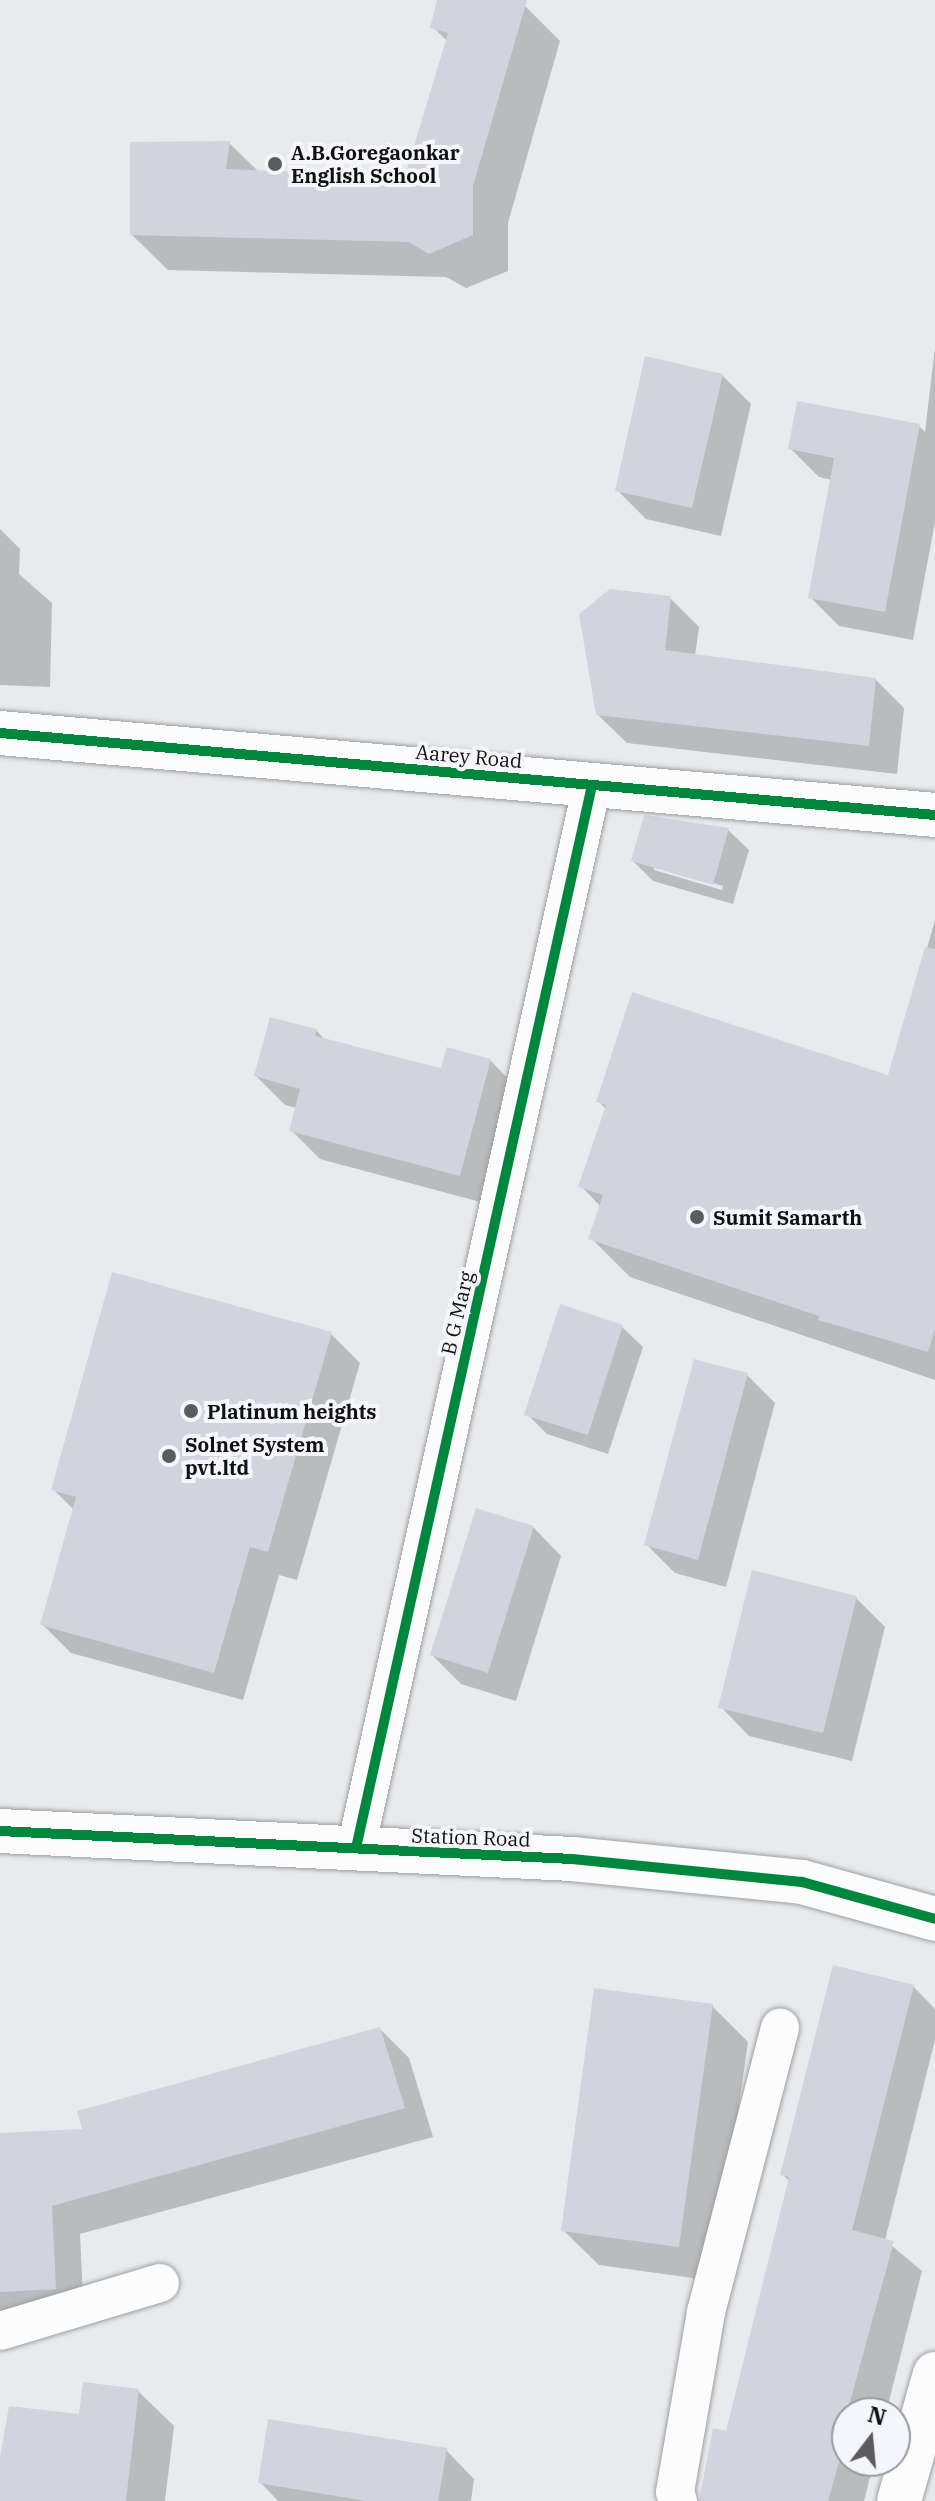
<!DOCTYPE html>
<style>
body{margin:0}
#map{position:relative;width:935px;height:2501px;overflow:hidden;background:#e8eaed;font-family:"IBM Plex Serif",serif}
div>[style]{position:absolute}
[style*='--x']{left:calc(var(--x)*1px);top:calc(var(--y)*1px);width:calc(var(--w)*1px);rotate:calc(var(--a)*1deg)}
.shadow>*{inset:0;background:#0003}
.building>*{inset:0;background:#d1d4de}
.roads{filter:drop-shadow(0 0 2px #9d9fa1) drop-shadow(0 0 2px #9d9fa1)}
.minor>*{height:38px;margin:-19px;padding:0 19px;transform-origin:19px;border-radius:19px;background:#fcfcfc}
.tertiary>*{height:44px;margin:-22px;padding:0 22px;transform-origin:22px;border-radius:22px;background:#fcfcfc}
.cycleway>*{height:10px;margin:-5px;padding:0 5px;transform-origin:5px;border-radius:5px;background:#00873e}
.dots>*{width:22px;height:22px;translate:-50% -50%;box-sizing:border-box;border:4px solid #f5f6fb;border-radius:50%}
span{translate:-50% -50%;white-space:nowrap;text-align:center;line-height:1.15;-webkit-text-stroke:8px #f5f6fb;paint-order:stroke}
.poi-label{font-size:20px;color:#101012;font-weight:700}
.left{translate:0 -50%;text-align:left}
.street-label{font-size:20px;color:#101012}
.north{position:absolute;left:831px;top:2397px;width:80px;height:80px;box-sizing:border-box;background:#f5f6fb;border:2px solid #999a9e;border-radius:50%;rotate:16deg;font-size:22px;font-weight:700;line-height:32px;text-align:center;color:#101012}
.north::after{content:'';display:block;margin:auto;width:28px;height:36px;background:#5c5c5f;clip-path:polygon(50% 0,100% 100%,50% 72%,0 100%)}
</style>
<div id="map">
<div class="shadow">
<i style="clip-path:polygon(439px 0,503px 0,525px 6px,560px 41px,508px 223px,508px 271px,466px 288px,446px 277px,168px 270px,132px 235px,229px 143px,259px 172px,407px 178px,448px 42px,433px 27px)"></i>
<i style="clip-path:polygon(935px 347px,935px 522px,913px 640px,839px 626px,810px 597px,832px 480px,819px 477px,790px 448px,919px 426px,925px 432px)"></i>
<i style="clip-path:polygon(722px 375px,751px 404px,721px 536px,646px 519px,617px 490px)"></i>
<i style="clip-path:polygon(0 529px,20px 549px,19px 574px,52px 603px,50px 687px,0 685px)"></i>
<i style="clip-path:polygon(670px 598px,699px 627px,695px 656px,875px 679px,904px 708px,897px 774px,627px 743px,597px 714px)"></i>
<i style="clip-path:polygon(evenodd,728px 830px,749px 850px,733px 904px,653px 881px,633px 861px,728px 830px,654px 866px,723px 886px,722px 890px,654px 870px,654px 866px)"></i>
<i style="clip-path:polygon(935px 920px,935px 1380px,630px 1277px,591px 1238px,601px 1207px,581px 1186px,606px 1109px,598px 1101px,890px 1078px)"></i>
<i style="clip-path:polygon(316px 1030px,326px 1041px,442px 1070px,490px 1060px,518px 1089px,488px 1204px,320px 1159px,291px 1130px,297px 1108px,285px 1105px,256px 1076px)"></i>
<i style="clip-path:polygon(622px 1327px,643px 1347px,608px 1454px,547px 1434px,527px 1414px)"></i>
<i style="clip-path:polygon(331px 1334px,360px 1363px,297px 1580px,279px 1575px,243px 1700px,71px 1653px,42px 1624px,74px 1510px,53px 1489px)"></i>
<i style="clip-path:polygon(747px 1375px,775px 1403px,726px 1587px,675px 1573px,646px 1544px)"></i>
<i style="clip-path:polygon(533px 1527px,561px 1556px,516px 1701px,461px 1684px,432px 1655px)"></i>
<i style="clip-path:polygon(856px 1598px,885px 1627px,852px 1761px,749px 1736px,721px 1707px)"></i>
<i style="clip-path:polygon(913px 1986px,935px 2009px,935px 2040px,885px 2240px,922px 2271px,886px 2413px,847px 2413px,847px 2461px,874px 2461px,864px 2501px,700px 2501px,727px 2434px,790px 2182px,782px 2174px)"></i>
<i style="clip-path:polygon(712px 2006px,748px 2042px,714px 2281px,599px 2265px,563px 2230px)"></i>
<i style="clip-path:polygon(380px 2029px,409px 2058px,433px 2137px,80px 2234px,84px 2317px,0 2321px,0 2135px,84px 2131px)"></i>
<i style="clip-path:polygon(138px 2391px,174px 2426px,165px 2501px,0 2501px,0 2459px)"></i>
<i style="clip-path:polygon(446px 2450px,474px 2479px,471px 2501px,278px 2501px,260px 2482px)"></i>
</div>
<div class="building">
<i style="clip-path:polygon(437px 0,527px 0,473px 186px,473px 235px,429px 254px,409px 242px,130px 235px,130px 142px,230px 141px,226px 169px,405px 176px,448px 33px,430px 28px)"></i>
<i style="clip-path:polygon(645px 356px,723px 374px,692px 508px,615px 491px)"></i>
<i style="clip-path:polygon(797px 401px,920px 424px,885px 612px,808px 598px,834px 458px,788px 449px)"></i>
<i style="clip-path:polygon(610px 589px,671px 596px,665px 650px,876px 678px,869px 746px,596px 715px,579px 614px)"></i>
<i style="clip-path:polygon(644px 815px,729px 828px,713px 885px,631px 861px)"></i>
<i style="clip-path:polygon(925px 947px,935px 949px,935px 1329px,928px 1352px,818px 1320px,819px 1316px,588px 1239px,603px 1195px,578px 1187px,606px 1105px,596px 1102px,632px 992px,888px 1075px)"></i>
<i style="clip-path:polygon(270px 1017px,317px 1029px,315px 1036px,441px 1068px,447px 1047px,491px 1059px,460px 1176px,289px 1131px,300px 1089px,254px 1076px)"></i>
<i style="clip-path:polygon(112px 1272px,332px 1332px,268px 1552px,250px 1547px,214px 1673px,40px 1625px,76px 1497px,51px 1490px)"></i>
<i style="clip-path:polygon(560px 1304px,623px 1325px,588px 1435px,524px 1415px)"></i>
<i style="clip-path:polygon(694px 1359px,748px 1373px,698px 1560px,644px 1545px)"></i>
<i style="clip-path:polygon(476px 1508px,534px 1526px,488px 1673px,430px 1655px)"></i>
<i style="clip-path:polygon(752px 1570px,857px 1596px,823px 1733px,718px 1708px)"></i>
<i style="clip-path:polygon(833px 1965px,914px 1985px,852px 2230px,894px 2241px,847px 2413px,842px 2451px,828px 2501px,699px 2501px,713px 2428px,726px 2431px,789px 2177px,780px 2175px)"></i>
<i style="clip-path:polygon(594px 1988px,713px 2004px,679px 2247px,561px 2231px)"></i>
<i style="clip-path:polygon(380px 2027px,405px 2108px,52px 2206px,56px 2289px,0 2292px,0 2133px,82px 2129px,77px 2111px)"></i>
<i style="clip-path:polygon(83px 2382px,139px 2389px,126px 2501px,0 2501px,0 2457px,9px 2406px,79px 2414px)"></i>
<i style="clip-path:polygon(268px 2419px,447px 2448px,438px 2501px,366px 2501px,258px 2483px)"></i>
</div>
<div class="roads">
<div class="minor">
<i style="--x:356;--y:1848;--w:1089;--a:-77.48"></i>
<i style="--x:0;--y:2331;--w:167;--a:-16.7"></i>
<i style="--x:678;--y:2501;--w:9;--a:-108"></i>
<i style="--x:675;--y:2492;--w:183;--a:-80.2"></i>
<i style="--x:706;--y:2312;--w:294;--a:-75.4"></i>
</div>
<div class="tertiary">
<i style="--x:0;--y:733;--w:939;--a:5.01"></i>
<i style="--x:0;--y:1831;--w:573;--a:2.8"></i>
<i style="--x:572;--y:1859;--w:231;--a:5.7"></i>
<i style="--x:802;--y:1882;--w:138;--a:15.5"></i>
<i style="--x:899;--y:2501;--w:132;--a:-74.2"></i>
</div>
</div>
<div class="cycleway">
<i style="--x:0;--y:733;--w:939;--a:5.01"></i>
<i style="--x:0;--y:1831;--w:573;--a:2.8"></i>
<i style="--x:572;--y:1859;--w:231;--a:5.7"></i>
<i style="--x:802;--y:1882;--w:138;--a:15.5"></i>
<i style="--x:356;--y:1848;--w:1089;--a:-77.48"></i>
</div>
<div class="dots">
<i style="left:275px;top:164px;background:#5c5c5f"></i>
<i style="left:697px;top:1217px;background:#5c5c5f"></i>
<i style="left:191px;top:1411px;background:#5c5c5f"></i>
<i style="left:169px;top:1456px;background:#5c5c5f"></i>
</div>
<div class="poi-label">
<span class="left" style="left:291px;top:164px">A.B.Goregaonkar<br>English School</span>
<span class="left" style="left:713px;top:1217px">Sumit Samarth</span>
<span class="left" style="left:207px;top:1411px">Platinum heights</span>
<span class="left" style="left:185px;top:1456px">Solnet System<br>pvt.ltd</span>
</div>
<div class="street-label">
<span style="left:469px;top:756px;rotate:5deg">Aarey Road</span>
<span style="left:457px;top:1313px;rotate:-77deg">B G Marg</span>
<span style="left:471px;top:1837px;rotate:2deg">Station Road</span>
</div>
<div class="north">N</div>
</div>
